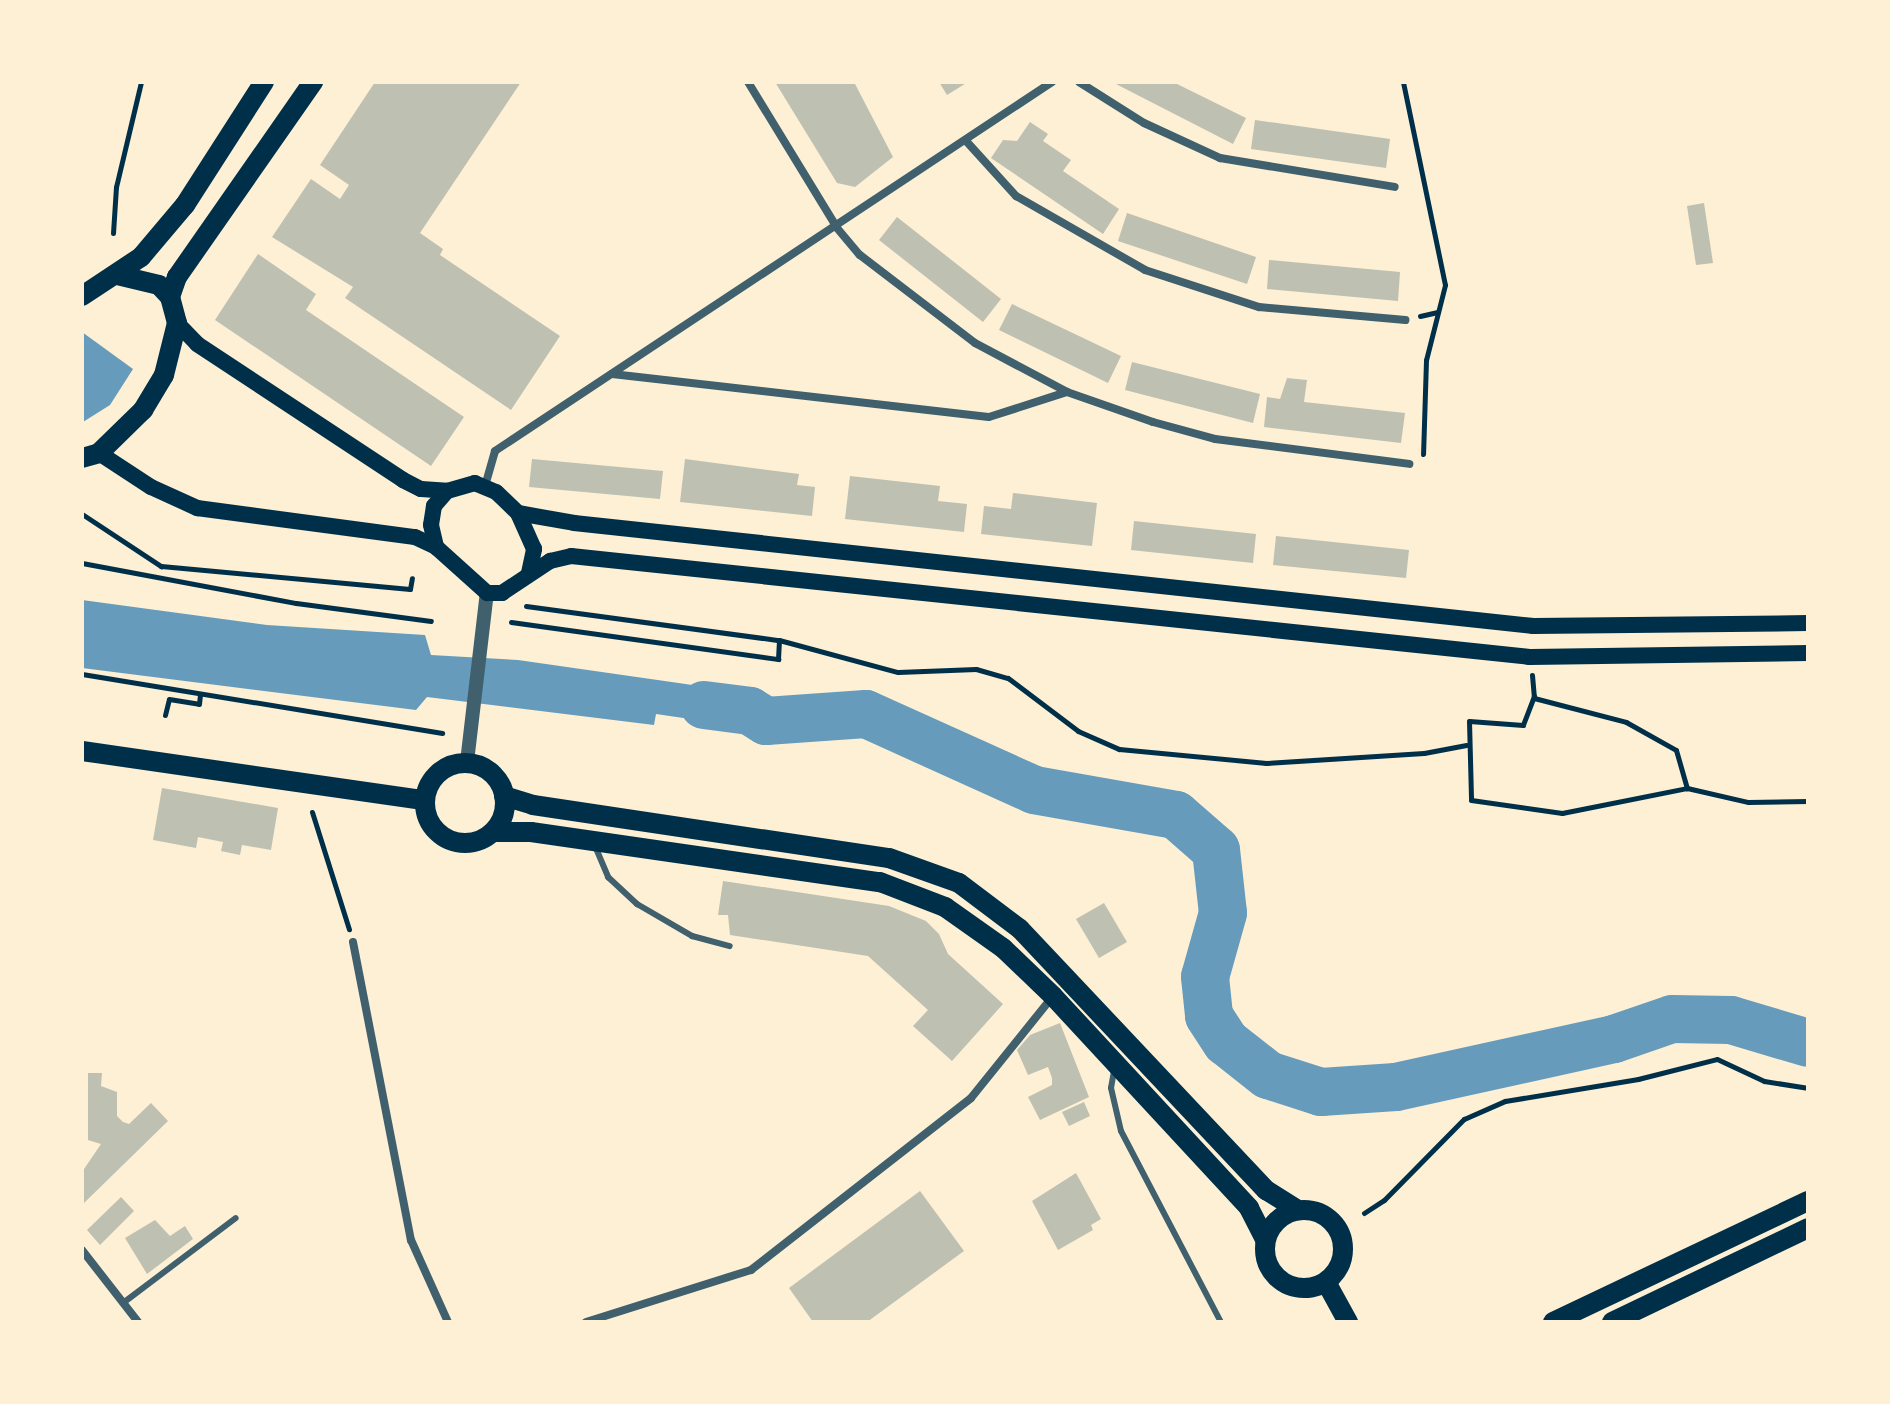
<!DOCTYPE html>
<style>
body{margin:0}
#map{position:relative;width:1890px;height:1404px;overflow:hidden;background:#fdf0d5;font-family:Manrope,sans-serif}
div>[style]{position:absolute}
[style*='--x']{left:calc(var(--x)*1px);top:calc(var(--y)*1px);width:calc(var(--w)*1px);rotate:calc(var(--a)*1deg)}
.water>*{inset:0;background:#669bbc}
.river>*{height:48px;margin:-24px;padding:0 24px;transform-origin:24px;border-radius:24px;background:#669bbc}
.building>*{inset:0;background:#bec0b2}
.path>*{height:5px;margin:-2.5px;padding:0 2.5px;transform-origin:2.5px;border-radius:2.5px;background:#003049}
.service>*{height:6px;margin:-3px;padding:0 3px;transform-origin:3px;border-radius:3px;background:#3f606c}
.minor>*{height:8px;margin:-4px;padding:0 4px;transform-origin:4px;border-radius:4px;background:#3f606c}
.tertiary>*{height:14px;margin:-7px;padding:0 7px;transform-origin:7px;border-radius:7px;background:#3f606c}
.secondary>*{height:16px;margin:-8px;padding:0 8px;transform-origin:8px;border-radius:8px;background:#003049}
.primary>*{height:20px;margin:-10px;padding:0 10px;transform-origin:10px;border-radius:10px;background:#003049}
.primary>.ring{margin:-10px;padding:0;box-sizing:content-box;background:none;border:20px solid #003049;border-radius:50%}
.trunk>*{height:20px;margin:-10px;padding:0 10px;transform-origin:10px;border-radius:10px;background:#003049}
span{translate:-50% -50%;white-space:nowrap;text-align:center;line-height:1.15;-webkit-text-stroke:8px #fdf0d5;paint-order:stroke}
.frame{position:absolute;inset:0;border:84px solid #fdf0d5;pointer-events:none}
</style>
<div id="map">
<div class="water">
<i style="clip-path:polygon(82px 332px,133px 369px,110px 405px,83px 422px)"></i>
<i style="clip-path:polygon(82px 600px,267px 625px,425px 635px,431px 655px,518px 660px,769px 696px,765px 730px,656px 714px,654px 725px,427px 697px,416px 710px,82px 668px)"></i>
</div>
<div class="river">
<i style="--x:704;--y:705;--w:46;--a:7.4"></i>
<i style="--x:750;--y:711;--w:19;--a:32"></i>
<i style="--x:766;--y:721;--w:100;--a:-4"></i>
<i style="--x:866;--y:714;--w:184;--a:24.3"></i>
<i style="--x:1034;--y:790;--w:144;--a:10"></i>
<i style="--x:1176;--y:815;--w:53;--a:41.2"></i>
<i style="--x:1216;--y:850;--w:63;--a:83.7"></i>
<i style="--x:1223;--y:913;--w:66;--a:105.7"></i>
<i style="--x:1205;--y:977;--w:39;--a:84"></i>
<i style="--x:1209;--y:1016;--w:31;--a:57"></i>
<i style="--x:1226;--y:1042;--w:53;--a:38.2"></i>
<i style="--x:1268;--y:1075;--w:56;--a:17.8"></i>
<i style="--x:1321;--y:1092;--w:75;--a:-3.8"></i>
<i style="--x:1396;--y:1087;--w:223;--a:-12.4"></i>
<i style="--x:1614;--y:1039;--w:61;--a:-19"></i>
<i style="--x:1672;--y:1019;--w:59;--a:1"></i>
<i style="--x:1731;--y:1020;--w:80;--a:16.6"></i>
</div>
<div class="building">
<i style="clip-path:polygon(375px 82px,521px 82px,420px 233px,443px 249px,440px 255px,560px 336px,511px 410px,345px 298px,353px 287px,272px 237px,311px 179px,340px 199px,349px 185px,320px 165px)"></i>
<i style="clip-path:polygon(775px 82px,854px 82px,893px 157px,855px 187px,837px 183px)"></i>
<i style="clip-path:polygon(939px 82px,968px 82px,947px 95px)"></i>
<i style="clip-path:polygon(1112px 82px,1173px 82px,1246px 118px,1233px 144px)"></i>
<i style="clip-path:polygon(1255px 120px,1390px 139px,1386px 168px,1251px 149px)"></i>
<i style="clip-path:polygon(1030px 122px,1048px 134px,1043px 141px,1071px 160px,1063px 171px,1119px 209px,1103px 234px,991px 158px,1003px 140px,1017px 141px)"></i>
<i style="clip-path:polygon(1704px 203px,1713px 263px,1696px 265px,1687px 206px)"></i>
<i style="clip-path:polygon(1127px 213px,1256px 257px,1247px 284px,1118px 241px)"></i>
<i style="clip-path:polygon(897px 217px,1001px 299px,983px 322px,879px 240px)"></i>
<i style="clip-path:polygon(258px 254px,316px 294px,306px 310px,464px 417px,431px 466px,215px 320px)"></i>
<i style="clip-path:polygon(1269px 260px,1400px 272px,1398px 301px,1267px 289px)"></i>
<i style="clip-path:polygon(1012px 304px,1121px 356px,1108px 383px,999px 330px)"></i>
<i style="clip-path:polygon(1132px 362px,1260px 394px,1253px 423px,1125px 390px)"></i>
<i style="clip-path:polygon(1287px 378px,1307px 380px,1304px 402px,1405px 413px,1401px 443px,1264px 427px,1267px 397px,1280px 399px)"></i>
<i style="clip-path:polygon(532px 459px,663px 471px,660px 499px,529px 487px)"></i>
<i style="clip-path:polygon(685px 459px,799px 474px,797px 485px,815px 487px,812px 516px,680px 502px)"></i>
<i style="clip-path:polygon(850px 476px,940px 486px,938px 501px,967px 504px,964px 532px,845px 519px)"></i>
<i style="clip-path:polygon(1013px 493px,1097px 503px,1092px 546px,981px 534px,984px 506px,1011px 509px)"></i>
<i style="clip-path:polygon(1134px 521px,1256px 534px,1253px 563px,1131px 550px)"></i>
<i style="clip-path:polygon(1276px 536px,1409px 550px,1406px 578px,1273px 565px)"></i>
<i style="clip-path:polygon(162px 788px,278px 808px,271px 850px,242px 845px,240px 855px,221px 851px,223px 842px,198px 837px,196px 848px,153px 840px)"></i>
<i style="clip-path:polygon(723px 881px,889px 906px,926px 921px,939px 934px,948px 954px,1003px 1004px,952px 1061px,913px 1026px,928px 1010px,868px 956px,730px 935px,728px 915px,718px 915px)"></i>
<i style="clip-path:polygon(1104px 903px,1127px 942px,1099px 958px,1076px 919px)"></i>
<i style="clip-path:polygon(1060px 1023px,1089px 1097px,1040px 1120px,1028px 1097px,1052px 1085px,1052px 1078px,1048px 1067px,1028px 1075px,1017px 1050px,1030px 1035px)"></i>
<i style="clip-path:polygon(88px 1073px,102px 1073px,101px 1086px,117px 1092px,117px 1116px,123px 1122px,129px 1124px,151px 1103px,168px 1121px,84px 1203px,82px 1172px,101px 1144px,88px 1140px)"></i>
<i style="clip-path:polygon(1084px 1102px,1090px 1116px,1069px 1126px,1062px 1112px)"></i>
<i style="clip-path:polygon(1076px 1173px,1101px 1219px,1091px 1225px,1093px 1230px,1058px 1250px,1032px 1201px)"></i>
<i style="clip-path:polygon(920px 1191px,964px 1251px,867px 1322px,813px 1322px,789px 1288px)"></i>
<i style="clip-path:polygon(121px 1197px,134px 1211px,100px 1245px,87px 1230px)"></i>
<i style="clip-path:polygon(155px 1220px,170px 1236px,185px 1226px,193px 1239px,147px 1274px,125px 1238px)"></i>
</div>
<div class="path">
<i style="--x:1403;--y:82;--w:207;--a:78.3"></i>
<i style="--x:1445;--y:285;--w:77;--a:104.2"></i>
<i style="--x:1426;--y:360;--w:94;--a:91.8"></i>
<i style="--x:113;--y:233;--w:46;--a:-86.3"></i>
<i style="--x:116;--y:187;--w:108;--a:-76.6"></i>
<i style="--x:1420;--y:316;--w:18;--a:-13"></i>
<i style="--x:82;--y:514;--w:95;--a:33.4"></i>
<i style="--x:161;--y:566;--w:250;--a:5.3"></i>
<i style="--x:410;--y:589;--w:11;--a:-80"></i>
<i style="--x:82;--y:563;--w:218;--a:10.6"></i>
<i style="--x:296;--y:603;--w:136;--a:7.6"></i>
<i style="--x:526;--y:606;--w:255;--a:7.7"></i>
<i style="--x:779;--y:640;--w:123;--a:15.1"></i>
<i style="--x:898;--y:672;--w:78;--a:-2.2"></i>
<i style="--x:976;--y:669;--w:33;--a:16"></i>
<i style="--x:1008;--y:678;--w:88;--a:37.1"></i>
<i style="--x:1078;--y:731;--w:45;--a:23.7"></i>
<i style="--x:1119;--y:749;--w:148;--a:5.4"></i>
<i style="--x:1266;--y:763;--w:158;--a:-3.6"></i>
<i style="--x:1424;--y:753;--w:43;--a:-10.8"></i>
<i style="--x:511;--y:622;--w:270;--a:7.9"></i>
<i style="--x:778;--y:659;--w:19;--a:-87"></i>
<i style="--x:82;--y:674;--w:365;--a:9.3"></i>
<i style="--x:1532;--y:675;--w:23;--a:85"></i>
<i style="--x:1534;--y:698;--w:95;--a:14.6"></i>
<i style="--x:1626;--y:722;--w:57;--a:29.2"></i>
<i style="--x:1676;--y:750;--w:40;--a:74"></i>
<i style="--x:1534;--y:696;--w:31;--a:111"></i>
<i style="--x:1523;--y:725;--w:54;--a:-175.8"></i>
<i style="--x:1469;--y:721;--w:79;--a:88.5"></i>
<i style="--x:1471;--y:800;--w:92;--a:8.1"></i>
<i style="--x:1562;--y:813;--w:127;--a:-11.3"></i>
<i style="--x:1687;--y:788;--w:63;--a:12.9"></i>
<i style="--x:1748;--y:802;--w:60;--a:-1"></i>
<i style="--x:165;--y:715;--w:16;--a:-76"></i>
<i style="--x:169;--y:699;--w:30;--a:9"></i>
<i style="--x:199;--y:704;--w:9;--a:-84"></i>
<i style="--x:312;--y:812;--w:123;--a:72.5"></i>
<i style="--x:1364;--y:1213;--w:24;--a:-33"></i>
<i style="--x:1384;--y:1200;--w:114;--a:-45.4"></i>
<i style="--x:1464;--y:1119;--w:45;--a:-23.7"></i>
<i style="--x:1505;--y:1101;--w:135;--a:-9.4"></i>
<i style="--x:1638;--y:1079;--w:81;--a:-14.2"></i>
<i style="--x:1717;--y:1059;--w:52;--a:25.1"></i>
<i style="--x:1764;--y:1081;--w:45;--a:9"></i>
</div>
<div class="service">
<i style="--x:595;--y:846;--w:34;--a:67"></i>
<i style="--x:608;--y:877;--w:40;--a:43"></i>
<i style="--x:637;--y:904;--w:64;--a:30.2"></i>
<i style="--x:692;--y:936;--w:39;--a:15"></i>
<i style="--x:1114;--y:1071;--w:17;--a:100"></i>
<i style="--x:1111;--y:1088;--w:44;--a:76.9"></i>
<i style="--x:1121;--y:1131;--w:216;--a:62.4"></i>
<i style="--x:123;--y:1303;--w:141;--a:-37"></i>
</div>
<div class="minor">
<i style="--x:748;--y:82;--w:171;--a:58.6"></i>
<i style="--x:837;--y:228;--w:35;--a:50"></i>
<i style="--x:860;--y:255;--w:145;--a:37.4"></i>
<i style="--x:975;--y:343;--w:104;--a:28"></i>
<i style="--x:1067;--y:392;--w:91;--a:19.2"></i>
<i style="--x:1153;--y:422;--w:64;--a:15.3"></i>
<i style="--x:1215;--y:439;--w:196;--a:7.3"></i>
<i style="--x:1079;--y:82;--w:77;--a:32.2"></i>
<i style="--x:1144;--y:123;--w:84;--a:24.7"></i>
<i style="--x:1220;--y:158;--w:177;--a:9.4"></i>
<i style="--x:967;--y:142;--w:73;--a:47.8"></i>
<i style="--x:1016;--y:196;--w:149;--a:29.8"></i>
<i style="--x:1145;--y:270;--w:120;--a:18"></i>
<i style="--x:1259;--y:307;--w:147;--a:5.1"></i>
<i style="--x:612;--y:374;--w:379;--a:6.5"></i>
<i style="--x:989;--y:417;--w:82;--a:-17.8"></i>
<i style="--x:485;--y:486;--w:36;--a:-74"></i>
<i style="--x:495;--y:451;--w:668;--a:-33.52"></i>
<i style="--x:353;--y:942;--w:304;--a:79"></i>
<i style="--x:411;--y:1240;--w:90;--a:65.7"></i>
<i style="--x:82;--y:1250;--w:91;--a:52.1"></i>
<i style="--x:586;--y:1322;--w:173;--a:-17.5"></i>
<i style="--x:751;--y:1270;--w:279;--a:-38"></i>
<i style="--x:971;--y:1098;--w:131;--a:-51.2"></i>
</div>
<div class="tertiary">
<i style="--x:467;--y:762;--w:170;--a:-83.3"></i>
</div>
<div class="secondary">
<i style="--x:177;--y:323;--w:29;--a:46"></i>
<i style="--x:197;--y:344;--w:247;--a:33.4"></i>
<i style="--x:403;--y:480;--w:20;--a:27"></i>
<i style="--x:421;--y:489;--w:26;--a:4"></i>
<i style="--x:99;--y:453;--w:62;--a:33.2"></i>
<i style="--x:151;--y:487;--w:51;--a:24.5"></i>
<i style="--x:197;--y:508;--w:220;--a:7.6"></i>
<i style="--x:415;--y:537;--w:23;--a:25"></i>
<i style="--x:518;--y:513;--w:57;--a:10.1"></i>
<i style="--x:574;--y:523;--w:965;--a:6.13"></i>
<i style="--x:1533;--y:626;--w:275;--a:-0.6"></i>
<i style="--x:529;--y:573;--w:25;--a:-78"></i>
<i style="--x:534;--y:549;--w:39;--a:-114"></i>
<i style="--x:518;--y:513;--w:30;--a:-136"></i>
<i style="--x:496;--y:492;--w:23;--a:-157"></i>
<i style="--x:475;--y:483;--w:29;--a:164"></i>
<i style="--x:447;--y:491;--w:20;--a:131"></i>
<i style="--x:434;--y:506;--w:19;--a:99"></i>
<i style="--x:431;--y:525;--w:23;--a:77"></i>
<i style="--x:436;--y:547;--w:69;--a:42"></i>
<i style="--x:487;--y:593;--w:15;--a:0"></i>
<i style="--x:502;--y:593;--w:58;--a:-33.7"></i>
<i style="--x:550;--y:561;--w:22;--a:-13"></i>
<i style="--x:571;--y:556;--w:964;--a:6.01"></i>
<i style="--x:1530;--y:657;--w:278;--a:-0.8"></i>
</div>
<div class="primary">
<i style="--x:82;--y:296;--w:71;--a:-33.5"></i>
<i style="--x:141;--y:257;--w:68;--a:-49.8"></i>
<i style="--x:185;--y:205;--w:146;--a:-57.3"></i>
<i style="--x:170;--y:297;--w:21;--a:-71"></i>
<i style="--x:177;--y:277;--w:238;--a:-55.1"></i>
<i style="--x:82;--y:458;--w:18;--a:-16"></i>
<i style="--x:99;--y:453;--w:62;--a:-44.3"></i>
<i style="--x:143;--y:410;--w:41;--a:-59"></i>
<i style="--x:164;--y:375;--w:54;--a:-76"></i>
<i style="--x:177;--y:323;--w:27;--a:-105"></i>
<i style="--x:170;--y:297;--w:16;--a:-133"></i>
<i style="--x:159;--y:285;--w:43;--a:-166.6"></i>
<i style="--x:82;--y:751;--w:345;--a:8.2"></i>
<i class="ring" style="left:425px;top:763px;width:60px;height:60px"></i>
<i style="--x:504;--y:796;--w:30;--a:17"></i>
<i style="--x:533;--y:805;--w:360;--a:8.5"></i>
<i style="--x:889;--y:858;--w:74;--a:19.7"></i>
<i style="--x:959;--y:883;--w:76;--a:37"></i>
<i style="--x:1020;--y:929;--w:359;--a:46.7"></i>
<i style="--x:1266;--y:1190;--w:38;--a:32"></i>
<i style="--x:493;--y:832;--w:38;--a:0"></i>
<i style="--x:531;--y:832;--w:353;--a:8.2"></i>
<i style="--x:880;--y:882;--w:70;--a:21"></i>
<i style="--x:945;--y:907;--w:71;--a:35.3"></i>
<i style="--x:1003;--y:948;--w:69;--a:43.8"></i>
<i style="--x:1053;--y:996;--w:289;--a:47.2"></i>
<i style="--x:1249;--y:1208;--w:36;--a:63"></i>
<i class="ring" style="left:1265px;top:1210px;width:58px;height:58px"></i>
<i style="--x:1326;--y:1282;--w:46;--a:61.2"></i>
</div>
<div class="trunk">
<i style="--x:1553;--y:1322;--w:282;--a:-25.4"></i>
<i style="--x:1612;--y:1322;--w:217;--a:-25.6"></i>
</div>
<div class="frame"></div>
</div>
